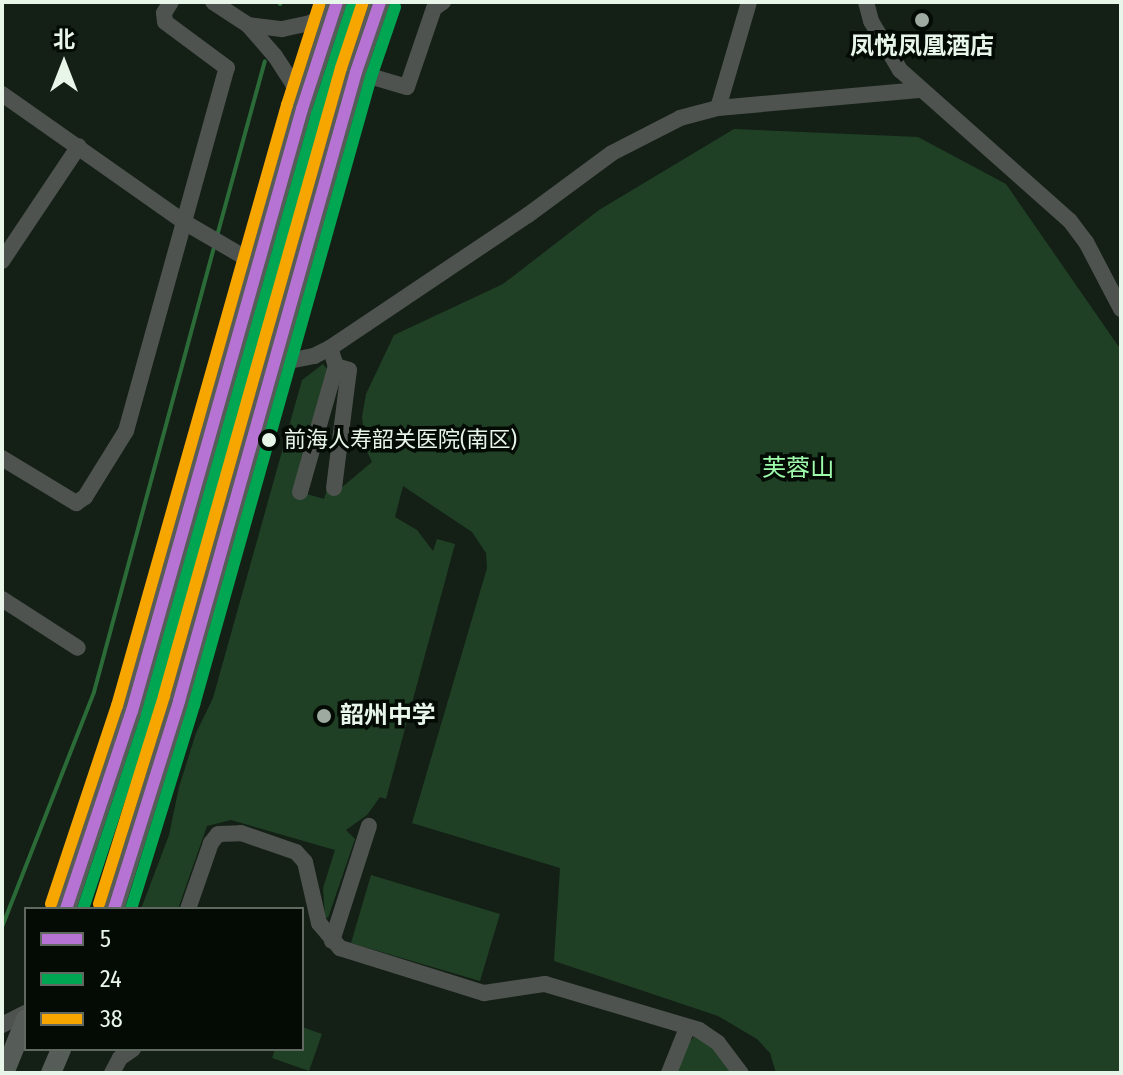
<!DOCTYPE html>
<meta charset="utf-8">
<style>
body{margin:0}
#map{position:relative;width:1123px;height:1075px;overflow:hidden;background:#141f16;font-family:"Fira Sans Condensed","Noto Sans SC",sans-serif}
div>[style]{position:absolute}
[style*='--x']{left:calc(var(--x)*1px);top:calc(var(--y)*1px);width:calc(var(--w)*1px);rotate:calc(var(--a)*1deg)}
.green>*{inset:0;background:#1f4025}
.stream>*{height:4px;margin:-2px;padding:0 2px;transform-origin:2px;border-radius:2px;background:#2b6b38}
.minor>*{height:16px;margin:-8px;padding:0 8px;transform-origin:8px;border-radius:8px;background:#4e534f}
.major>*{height:20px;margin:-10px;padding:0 10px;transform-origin:10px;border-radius:10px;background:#565c57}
.bus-1>*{height:12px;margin:-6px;padding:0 6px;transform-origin:6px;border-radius:6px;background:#b673d3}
.bus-2>*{height:12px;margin:-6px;padding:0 6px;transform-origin:6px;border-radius:6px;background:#00a651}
.bus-3>*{height:12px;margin:-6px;padding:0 6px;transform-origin:6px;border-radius:6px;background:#f7a600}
.dots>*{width:22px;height:22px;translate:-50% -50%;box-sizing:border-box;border:4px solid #040b05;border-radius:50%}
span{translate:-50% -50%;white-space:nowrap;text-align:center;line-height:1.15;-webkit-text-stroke:7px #040b05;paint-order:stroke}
.bus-label{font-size:22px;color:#e8f5e9}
.left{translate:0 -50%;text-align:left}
.poi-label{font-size:24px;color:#e8f5e9;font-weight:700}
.park-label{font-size:24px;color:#9efbab}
.frame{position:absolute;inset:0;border:4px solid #e8f5e9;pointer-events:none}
.legend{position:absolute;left:24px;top:907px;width:280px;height:144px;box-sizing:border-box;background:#040b05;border:2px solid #5f6960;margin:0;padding:10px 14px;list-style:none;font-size:24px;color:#e8f5e9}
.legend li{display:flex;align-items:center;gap:16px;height:40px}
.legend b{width:40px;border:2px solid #5f6960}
.north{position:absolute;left:24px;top:24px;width:80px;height:80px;-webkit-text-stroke:6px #040b05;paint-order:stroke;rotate:0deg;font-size:22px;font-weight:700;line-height:32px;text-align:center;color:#e8f5e9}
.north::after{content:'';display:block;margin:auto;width:28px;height:36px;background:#e8f5e9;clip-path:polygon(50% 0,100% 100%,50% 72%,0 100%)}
</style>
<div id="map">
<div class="green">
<i style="clip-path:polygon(734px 129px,918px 137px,1006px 184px,1121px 350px,1121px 1073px,776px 1073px,770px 1053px,757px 1039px,718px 1016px,554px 961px,560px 868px,412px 823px,487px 568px,486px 553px,472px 532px,403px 486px,395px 517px,417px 530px,433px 551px,437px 539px,455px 544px,386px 799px,380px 797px,367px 815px,346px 830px,355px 839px,328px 918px,325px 917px,323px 888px,335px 850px,231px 820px,207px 826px,178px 909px,141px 909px,169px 835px,179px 787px,196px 733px,213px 698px,302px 380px,323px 364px,327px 369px,293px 490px,324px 499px,328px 486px,340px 489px,372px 462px,366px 449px,362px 417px,366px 394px,394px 335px,503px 284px,599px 210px)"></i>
<i style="clip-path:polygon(371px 875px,500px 914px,480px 981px,351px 943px)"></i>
<i style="clip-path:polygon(302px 1027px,322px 1034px,309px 1071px,272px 1058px,275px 1049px,302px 1049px)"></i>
<i style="clip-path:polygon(696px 1035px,710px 1042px,731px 1073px,677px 1073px,688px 1043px)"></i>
</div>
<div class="stream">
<i style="--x:280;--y:4;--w:2;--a:-63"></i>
<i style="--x:217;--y:236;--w:181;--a:-74.7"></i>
<i style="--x:2;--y:927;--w:252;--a:-68.6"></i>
<i style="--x:94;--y:692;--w:463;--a:-74.9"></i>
</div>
<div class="minor">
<i style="--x:213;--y:2;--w:42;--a:33.3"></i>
<i style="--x:248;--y:25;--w:41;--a:48.9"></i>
<i style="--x:275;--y:56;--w:33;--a:57"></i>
<i style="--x:293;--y:84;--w:27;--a:70"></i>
<i style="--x:866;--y:2;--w:20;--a:75"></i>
<i style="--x:871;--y:21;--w:57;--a:59.4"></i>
<i style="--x:900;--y:70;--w:227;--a:41.6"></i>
<i style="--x:1070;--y:221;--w:26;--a:53"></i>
<i style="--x:1086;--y:242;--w:76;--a:62.4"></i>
<i style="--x:248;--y:25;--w:34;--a:7"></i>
<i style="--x:282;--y:29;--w:29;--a:-12"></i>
<i style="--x:310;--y:23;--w:26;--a:-28"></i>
<i style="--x:356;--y:72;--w:53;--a:16.4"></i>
<i style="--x:407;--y:87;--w:83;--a:-71.1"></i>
<i style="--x:434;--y:8;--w:11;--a:-34"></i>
<i style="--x:2;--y:94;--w:223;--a:35.1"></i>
<i style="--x:184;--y:222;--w:86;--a:30.2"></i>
<i style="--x:718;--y:108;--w:110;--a:-73.7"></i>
<i style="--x:2;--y:261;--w:138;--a:-56.2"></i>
<i style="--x:274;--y:364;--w:41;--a:-11.3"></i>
<i style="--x:314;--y:356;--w:18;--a:-27"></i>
<i style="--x:330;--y:348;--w:239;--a:-33.9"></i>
<i style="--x:528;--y:215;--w:104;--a:-36.4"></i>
<i style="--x:612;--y:153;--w:76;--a:-27.2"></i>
<i style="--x:680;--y:118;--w:39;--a:-15"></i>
<i style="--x:718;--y:108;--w:202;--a:-5.1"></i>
<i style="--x:2;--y:458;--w:87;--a:31.3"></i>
<i style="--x:76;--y:503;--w:11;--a:-34"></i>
<i style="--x:85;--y:497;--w:78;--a:-58.2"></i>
<i style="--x:126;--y:431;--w:377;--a:-74.5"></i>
<i style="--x:227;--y:68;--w:77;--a:-143.4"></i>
<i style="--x:165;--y:22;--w:9;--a:-96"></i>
<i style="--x:164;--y:13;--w:13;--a:-58"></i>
<i style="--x:334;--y:488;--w:119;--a:-82.8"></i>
<i style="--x:349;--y:370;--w:14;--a:-163"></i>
<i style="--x:300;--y:492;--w:131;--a:-74.1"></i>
<i style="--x:336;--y:366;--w:19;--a:-108"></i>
<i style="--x:2;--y:599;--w:90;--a:32.8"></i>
<i style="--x:188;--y:909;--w:70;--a:-70.8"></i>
<i style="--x:211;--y:843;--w:11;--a:-52"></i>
<i style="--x:218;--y:834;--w:23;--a:-2"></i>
<i style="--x:241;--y:833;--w:58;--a:19.1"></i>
<i style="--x:296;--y:852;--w:13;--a:48"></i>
<i style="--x:305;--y:862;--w:63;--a:77.1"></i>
<i style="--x:319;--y:923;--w:33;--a:50"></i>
<i style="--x:340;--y:948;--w:151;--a:17.4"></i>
<i style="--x:484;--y:993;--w:62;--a:-8.4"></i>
<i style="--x:545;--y:984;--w:161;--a:16.6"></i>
<i style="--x:699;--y:1030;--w:23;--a:34"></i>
<i style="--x:718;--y:1043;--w:38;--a:53"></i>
<i style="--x:332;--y:941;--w:121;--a:-72.2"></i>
<i style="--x:2;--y:1025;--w:27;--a:-27"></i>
<i style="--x:112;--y:1073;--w:17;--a:-62"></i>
<i style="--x:120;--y:1058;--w:16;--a:-35"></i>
<i style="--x:669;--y:1073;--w:48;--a:-68.2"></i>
</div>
<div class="major">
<i style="--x:66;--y:909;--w:209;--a:-71.6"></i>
<i style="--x:132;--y:711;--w:626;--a:-74.23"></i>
<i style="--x:302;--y:109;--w:113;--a:-71.9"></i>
<i style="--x:114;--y:909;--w:218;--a:-72.6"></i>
<i style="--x:179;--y:701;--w:653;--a:-74.28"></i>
<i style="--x:356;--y:72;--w:74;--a:-71.1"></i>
<i style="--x:4;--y:1073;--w:58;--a:-67.8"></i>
<i style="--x:51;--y:1073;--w:26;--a:-67"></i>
</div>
<div class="bus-1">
<i style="--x:66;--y:909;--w:209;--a:-71.6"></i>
<i style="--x:132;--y:711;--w:626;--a:-74.23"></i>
<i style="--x:302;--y:109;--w:113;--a:-71.9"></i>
<i style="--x:114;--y:909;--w:218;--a:-72.6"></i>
<i style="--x:179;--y:701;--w:653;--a:-74.28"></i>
<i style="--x:356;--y:72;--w:74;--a:-71.1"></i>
</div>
<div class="bus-2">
<i style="--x:83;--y:909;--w:204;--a:-71.7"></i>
<i style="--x:147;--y:715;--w:625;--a:-74.21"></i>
<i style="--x:317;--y:114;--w:113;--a:-71.9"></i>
<i style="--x:131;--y:909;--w:214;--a:-72.8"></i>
<i style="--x:194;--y:705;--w:652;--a:-74.26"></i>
<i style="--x:371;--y:77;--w:74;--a:-71.1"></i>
</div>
<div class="bus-3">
<i style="--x:51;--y:904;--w:209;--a:-71.6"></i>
<i style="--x:117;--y:706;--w:625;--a:-74.21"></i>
<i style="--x:287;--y:105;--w:108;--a:-72.2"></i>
<i style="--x:99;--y:904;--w:218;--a:-72.6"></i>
<i style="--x:164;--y:696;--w:652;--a:-74.26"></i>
<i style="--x:341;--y:68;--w:70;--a:-71.6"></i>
</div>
<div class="dots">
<i style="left:922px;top:20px;background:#9eaa9f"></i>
<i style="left:269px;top:440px;background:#e8f5e9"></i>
<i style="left:324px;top:716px;background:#9eaa9f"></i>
</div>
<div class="bus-label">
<span class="left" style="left:284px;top:440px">前海人寿韶关医院(南区)</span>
</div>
<div class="poi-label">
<span style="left:922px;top:47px">凤悦凤凰酒店</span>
<span class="left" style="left:340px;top:716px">韶州中学</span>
</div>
<div class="park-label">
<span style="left:798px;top:469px">芙蓉山</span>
</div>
<div class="frame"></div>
<ul class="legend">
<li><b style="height:10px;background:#b673d3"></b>5</li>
<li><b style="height:10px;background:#00a651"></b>24</li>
<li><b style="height:10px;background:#f7a600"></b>38</li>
</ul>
<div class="north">北</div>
</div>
